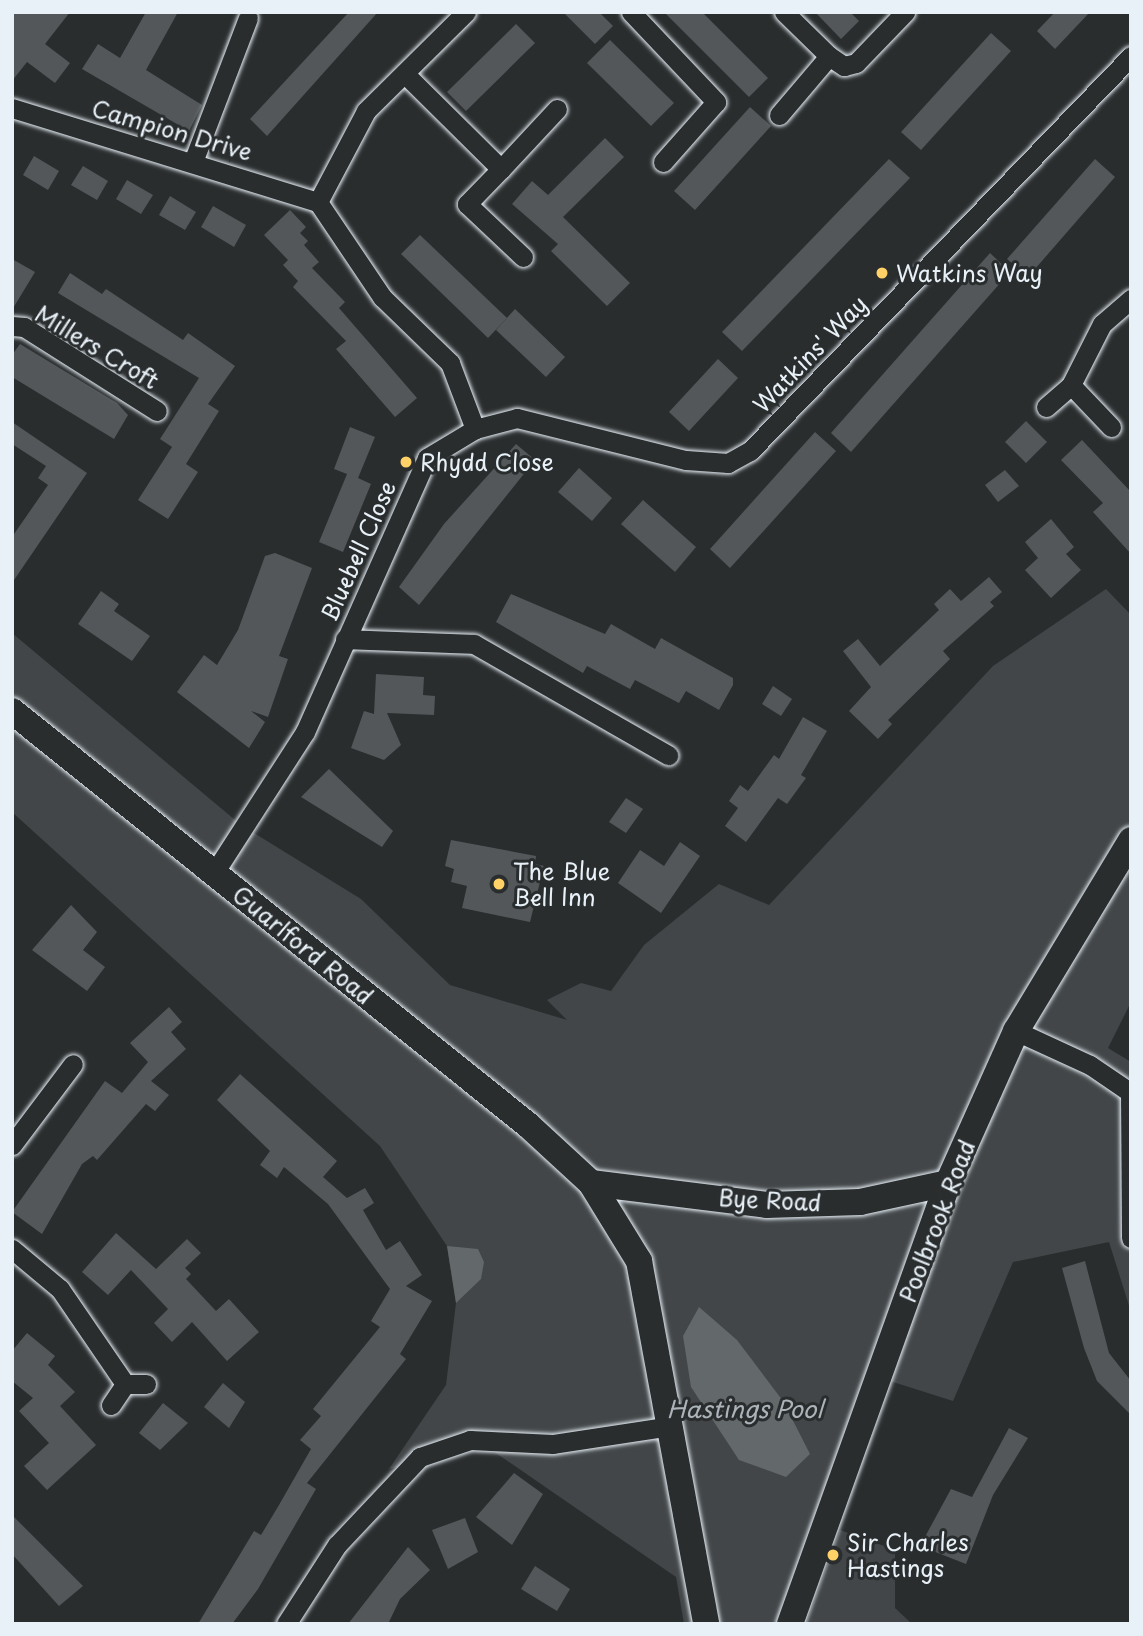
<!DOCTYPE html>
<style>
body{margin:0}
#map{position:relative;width:1143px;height:1636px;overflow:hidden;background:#2a2d2e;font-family:"Playpen Sans",sans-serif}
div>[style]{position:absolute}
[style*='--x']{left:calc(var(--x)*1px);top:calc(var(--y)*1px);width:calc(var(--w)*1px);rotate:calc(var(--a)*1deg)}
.green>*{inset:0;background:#424648}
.water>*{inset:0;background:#63686b}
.building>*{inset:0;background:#535759}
.roads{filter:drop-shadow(0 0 2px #e8f1f8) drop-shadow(0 0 2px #e8f1f8)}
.street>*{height:19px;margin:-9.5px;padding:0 9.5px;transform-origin:9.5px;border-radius:9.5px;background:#2a2d2e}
.secondary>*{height:26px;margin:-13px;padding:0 13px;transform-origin:13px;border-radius:13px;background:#2a2d2e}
.dots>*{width:19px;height:19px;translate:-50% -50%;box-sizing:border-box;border:4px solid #2a2d2e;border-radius:50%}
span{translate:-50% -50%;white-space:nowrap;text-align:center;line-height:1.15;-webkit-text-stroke:6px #2a2d2e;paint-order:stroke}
.street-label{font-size:23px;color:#e8f1f8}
.poi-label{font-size:23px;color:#e8f1f8}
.left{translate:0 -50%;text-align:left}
.water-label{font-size:24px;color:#acb3b9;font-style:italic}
.frame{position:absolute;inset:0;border:14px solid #e8f1f8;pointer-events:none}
</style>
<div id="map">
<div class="green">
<i style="clip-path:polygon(1106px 589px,1131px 615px,1131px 1002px,1108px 1048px,1131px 1062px,1131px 1312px,1109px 1242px,1013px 1262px,953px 1401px,871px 1375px,779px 1624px,684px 1624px,676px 1577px,493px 1451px,466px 1449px,389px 1469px,446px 1385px,456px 1303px,447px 1246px,380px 1146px,12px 812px,12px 633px,241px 825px,361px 899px,450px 985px,567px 1020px,547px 1000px,581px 983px,611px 991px,644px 945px,719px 884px,769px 905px,993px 666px)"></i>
<i style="clip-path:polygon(840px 1530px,895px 1550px,895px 1608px,912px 1624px,806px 1624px)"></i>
</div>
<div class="water">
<i style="clip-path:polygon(447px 1246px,478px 1249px,484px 1262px,481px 1279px,456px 1303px)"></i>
<i style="clip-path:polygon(699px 1307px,737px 1340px,783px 1401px,810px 1454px,786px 1477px,739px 1460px,691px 1387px,683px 1336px)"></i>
</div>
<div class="building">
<i style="clip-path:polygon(12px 12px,70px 12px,45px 44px,70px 63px,55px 83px,27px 62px,12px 81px)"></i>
<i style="clip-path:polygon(146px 12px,178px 12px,146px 70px,202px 105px,189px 131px,82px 69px,98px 44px,120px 58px)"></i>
<i style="clip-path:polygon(349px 12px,378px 12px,267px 136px,250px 119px)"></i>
<i style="clip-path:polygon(563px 12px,599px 12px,613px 26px,595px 44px)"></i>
<i style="clip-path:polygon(664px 12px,702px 12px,768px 78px,749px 97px)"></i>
<i style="clip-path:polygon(815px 12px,850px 12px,859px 21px,841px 39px)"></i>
<i style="clip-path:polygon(1055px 12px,1090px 12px,1055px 49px,1037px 31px)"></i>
<i style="clip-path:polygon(516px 24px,535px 43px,466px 111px,447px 92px)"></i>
<i style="clip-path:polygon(991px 33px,1011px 51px,921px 150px,901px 132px)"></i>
<i style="clip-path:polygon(610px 40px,674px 103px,651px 126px,587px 63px)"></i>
<i style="clip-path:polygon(750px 107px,771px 126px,695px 210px,674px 191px)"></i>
<i style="clip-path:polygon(605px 138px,624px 157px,563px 217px,630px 283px,607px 306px,551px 251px,558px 244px,512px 204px,532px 181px,548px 195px)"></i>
<i style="clip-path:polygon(34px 156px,59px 171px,48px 190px,23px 175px)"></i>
<i style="clip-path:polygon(889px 159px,910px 178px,742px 351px,722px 332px)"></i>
<i style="clip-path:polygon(1095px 159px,1115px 177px,1028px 277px,1007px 259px)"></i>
<i style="clip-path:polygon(83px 166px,108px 181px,97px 200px,71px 185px)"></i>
<i style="clip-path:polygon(127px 180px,153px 195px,141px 214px,116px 199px)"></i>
<i style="clip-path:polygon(170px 196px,196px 212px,185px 230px,159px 215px)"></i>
<i style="clip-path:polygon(213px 206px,246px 225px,234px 247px,201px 227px)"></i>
<i style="clip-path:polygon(290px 210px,306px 227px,300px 233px,308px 241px,304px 245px,319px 262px,312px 268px,345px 302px,339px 308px,417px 398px,395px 417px,336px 349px,346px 341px,293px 287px,298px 281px,283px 265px,288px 260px,264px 235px)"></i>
<i style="clip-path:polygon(420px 235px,507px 318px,488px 338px,401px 254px)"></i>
<i style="clip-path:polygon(990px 253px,1010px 272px,851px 452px,831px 433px)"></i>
<i style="clip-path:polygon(12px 259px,35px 272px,12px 310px)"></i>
<i style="clip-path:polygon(70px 273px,102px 294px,106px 289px,183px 340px,188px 333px,235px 366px,208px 404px,219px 411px,186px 464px,198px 472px,168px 519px,138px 500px,172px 447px,160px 439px,199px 378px,58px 293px)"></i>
<i style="clip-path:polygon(515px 309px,565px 357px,546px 377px,496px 330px)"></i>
<i style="clip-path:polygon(20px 344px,117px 403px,128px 415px,114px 439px,12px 377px,12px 355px)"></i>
<i style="clip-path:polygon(718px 359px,738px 378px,689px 431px,669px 412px)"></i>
<i style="clip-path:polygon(1026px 421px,1047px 442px,1026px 463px,1005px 442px)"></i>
<i style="clip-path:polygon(12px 422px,87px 473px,12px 583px,12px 537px,48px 485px,38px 478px,46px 466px,12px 444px)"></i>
<i style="clip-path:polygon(350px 427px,375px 437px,358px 478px,371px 484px,343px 552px,319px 542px,347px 474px,334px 469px)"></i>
<i style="clip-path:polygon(815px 432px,836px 451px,730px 568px,710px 549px)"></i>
<i style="clip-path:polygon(1082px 440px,1131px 492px,1131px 554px,1093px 512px,1103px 503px,1061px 460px)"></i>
<i style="clip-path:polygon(516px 444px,535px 460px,419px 605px,399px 587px,444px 524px)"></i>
<i style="clip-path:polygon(579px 468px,612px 498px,592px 521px,558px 492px)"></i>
<i style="clip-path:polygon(1005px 470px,1019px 486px,998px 502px,985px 485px)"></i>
<i style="clip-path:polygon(643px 500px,696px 547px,675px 572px,621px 524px)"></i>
<i style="clip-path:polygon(1051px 519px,1074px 547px,1066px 554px,1081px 570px,1051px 598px,1025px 570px,1038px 558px,1025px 542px)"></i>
<i style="clip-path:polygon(275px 553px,312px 568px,279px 656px,288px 659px,268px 717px,251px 711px,265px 722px,249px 748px,177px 692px,204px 655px,217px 665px,238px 630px,265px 556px)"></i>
<i style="clip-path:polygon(989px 577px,1002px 592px,990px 602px,994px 606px,943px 651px,950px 659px,888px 720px,892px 724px,878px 739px,849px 711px,871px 687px,843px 651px,858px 639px,880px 666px,939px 610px,934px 604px,950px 589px,961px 601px)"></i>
<i style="clip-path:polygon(101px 591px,119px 604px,114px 611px,150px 636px,132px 661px,78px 624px)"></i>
<i style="clip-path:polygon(511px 594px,605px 634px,611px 624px,655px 649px,661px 638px,733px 678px,733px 685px,719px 710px,686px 691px,679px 703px,635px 680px,630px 689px,587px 666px,583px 673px,496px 622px)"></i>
<i style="clip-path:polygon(376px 674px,424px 677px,423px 695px,435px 696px,434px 715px,387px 713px,401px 745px,384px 760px,351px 748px,364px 711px,374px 714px)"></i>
<i style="clip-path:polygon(773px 686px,792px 699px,781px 716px,762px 704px)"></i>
<i style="clip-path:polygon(803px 717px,827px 731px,801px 775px,806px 778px,787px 804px,778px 798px,746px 842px,725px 826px,738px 808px,729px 801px,740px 785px,748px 791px,774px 755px,779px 759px)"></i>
<i style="clip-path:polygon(329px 769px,393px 831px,382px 847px,301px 797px)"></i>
<i style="clip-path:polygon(626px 798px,643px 809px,626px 833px,609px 822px)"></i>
<i style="clip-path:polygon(451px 840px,536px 856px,535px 864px,544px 866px,530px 922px,462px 908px,467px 886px,451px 882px,454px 869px,445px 866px)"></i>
<i style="clip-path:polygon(680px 842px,700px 856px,661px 913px,618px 883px,640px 850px,664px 866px)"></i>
<i style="clip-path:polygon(71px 905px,97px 932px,83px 950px,105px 967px,87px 991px,32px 950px)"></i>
<i style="clip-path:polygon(169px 1007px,182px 1022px,171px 1032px,186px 1049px,151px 1081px,169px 1095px,155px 1111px,146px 1104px,97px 1160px,93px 1156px,82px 1164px,42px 1234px,12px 1212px,105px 1081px,122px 1093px,148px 1062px,130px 1043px)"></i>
<i style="clip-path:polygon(240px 1074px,337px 1161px,323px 1177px,347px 1198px,365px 1188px,374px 1203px,363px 1210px,386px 1250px,400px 1241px,422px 1275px,406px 1286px,432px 1301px,400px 1354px,406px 1359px,307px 1483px,316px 1489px,258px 1589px,232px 1624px,198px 1624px,254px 1531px,261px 1535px,279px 1505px,311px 1449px,300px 1440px,321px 1416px,313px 1409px,380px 1327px,371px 1321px,390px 1289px,328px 1204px,284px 1167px,277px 1178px,260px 1165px,270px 1151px,217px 1100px)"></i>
<i style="clip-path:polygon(116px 1233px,156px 1269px,187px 1239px,201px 1253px,185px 1268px,191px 1274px,186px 1279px,216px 1311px,229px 1299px,259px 1332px,227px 1361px,192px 1322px,172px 1342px,154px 1323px,168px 1309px,131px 1270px,108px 1295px,82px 1272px)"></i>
<i style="clip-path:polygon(1085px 1261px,1109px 1353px,1131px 1381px,1131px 1415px,1097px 1381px,1084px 1348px,1062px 1268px)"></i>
<i style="clip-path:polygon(27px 1333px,55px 1356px,48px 1365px,75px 1392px,60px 1406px,96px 1445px,47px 1490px,24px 1466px,49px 1443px,19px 1411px,33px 1398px,12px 1381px,12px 1351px)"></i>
<i style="clip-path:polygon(223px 1383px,245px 1402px,229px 1428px,204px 1407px)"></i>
<i style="clip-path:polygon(163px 1403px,188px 1423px,160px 1450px,139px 1433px)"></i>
<i style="clip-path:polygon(1009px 1428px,1028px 1438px,993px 1495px,966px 1564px,920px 1546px,951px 1489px,972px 1497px)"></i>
<i style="clip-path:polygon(514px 1473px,543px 1494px,512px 1545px,476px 1517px)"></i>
<i style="clip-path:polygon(12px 1515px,83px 1586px,59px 1606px,12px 1554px)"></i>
<i style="clip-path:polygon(465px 1518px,478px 1552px,448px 1569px,432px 1530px)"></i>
<i style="clip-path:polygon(408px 1547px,430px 1570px,400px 1599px,388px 1624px,348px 1624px)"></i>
<i style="clip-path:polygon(535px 1566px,570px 1589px,557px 1611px,521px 1589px)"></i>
</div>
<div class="roads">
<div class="street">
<i style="--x:466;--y:12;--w:141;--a:135.3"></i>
<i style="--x:366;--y:111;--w:103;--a:117.8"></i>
<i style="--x:318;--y:202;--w:115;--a:56"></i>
<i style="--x:382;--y:297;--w:95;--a:44.1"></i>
<i style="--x:450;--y:363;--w:71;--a:69.3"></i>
<i style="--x:631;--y:12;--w:124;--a:46.6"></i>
<i style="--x:716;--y:102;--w:80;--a:131.5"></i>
<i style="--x:784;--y:12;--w:63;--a:44.4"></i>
<i style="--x:405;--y:74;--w:135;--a:44.7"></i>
<i style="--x:501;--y:169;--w:49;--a:134.2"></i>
<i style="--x:467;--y:204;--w:77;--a:43.4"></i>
<i style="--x:12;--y:108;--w:320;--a:17.1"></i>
<i style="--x:779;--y:115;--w:77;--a:-49.7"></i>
<i style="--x:829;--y:56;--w:18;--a:34"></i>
<i style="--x:844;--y:66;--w:12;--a:-14"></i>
<i style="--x:856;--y:63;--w:71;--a:-46.1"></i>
<i style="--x:193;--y:162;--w:154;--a:-69.1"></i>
<i style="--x:501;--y:169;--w:82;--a:-47"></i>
<i style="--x:12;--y:326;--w:12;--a:5"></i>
<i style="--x:24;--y:327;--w:157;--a:32.3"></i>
<i style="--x:1071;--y:385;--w:58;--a:46.4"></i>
<i style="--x:1046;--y:407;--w:33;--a:-41"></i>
<i style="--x:1071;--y:385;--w:68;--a:-63.1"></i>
<i style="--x:1102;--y:324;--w:38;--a:-41"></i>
<i style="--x:345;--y:639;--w:129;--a:2.2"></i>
<i style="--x:474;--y:644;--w:224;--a:29.8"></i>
<i style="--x:214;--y:873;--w:168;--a:-57.2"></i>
<i style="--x:305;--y:732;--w:300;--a:-66"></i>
<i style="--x:427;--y:458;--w:56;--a:-31.1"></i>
<i style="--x:475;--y:429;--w:43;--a:-14.7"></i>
<i style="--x:517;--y:418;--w:174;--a:14"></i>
<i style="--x:686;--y:460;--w:42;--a:4.1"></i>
<i style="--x:728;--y:463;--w:25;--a:-29"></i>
<i style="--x:750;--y:451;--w:549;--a:-46.03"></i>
<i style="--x:1016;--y:1031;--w:81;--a:24.7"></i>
<i style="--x:1090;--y:1065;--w:50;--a:34.3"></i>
<i style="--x:1130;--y:1093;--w:145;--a:89.6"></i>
<i style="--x:12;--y:1145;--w:101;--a:-53"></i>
<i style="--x:12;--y:1249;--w:62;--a:39.8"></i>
<i style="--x:60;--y:1289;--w:115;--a:55.6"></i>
<i style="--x:125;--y:1384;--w:21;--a:0"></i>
<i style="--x:111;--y:1405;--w:25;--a:-56"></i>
<i style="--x:286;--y:1624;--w:94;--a:-57.2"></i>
<i style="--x:337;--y:1545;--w:121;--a:-46.7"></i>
<i style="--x:420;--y:1457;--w:53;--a:-18.8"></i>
<i style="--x:470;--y:1440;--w:83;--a:2.8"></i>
<i style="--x:553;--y:1444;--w:119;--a:-8.7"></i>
</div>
<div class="secondary">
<i style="--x:12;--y:711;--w:662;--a:38.74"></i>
<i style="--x:528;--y:1125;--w:86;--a:42.6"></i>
<i style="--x:591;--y:1183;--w:92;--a:58.4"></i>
<i style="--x:639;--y:1261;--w:369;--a:79.5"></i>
<i style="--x:591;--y:1183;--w:177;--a:7.1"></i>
<i style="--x:767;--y:1205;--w:93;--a:-1.8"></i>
<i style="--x:860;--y:1202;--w:90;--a:-12.2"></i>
<i style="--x:790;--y:1624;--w:468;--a:-70.3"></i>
<i style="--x:948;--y:1183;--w:167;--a:-65.9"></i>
<i style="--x:1016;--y:1031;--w:223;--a:-58.9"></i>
</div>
</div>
<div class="dots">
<i style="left:882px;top:273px;background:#ffd166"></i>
<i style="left:406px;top:462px;background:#ffd166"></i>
<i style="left:499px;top:884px;background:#ffd166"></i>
<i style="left:833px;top:1555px;background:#ffd166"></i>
</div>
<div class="street-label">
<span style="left:172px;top:130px;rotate:16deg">Campion Drive</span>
<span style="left:97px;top:347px;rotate:31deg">Millers Croft</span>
<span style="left:810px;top:354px;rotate:-46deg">Watkins' Way</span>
<span style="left:358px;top:551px;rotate:-66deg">Bluebell Close</span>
<span style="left:303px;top:945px;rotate:39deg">Guarlford Road</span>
<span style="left:770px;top:1200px;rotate:3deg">Bye Road</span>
<span style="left:937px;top:1221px;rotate:-69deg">Poolbrook Road</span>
</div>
<div class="poi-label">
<span class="left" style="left:896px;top:273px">Watkins Way</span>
<span class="left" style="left:420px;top:462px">Rhydd Close</span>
<span class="left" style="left:513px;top:884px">The Blue<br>Bell Inn</span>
<span class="left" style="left:847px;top:1555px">Sir Charles<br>Hastings</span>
</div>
<div class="water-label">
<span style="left:745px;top:1409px">Hastings Pool</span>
</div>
<div class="frame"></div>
</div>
